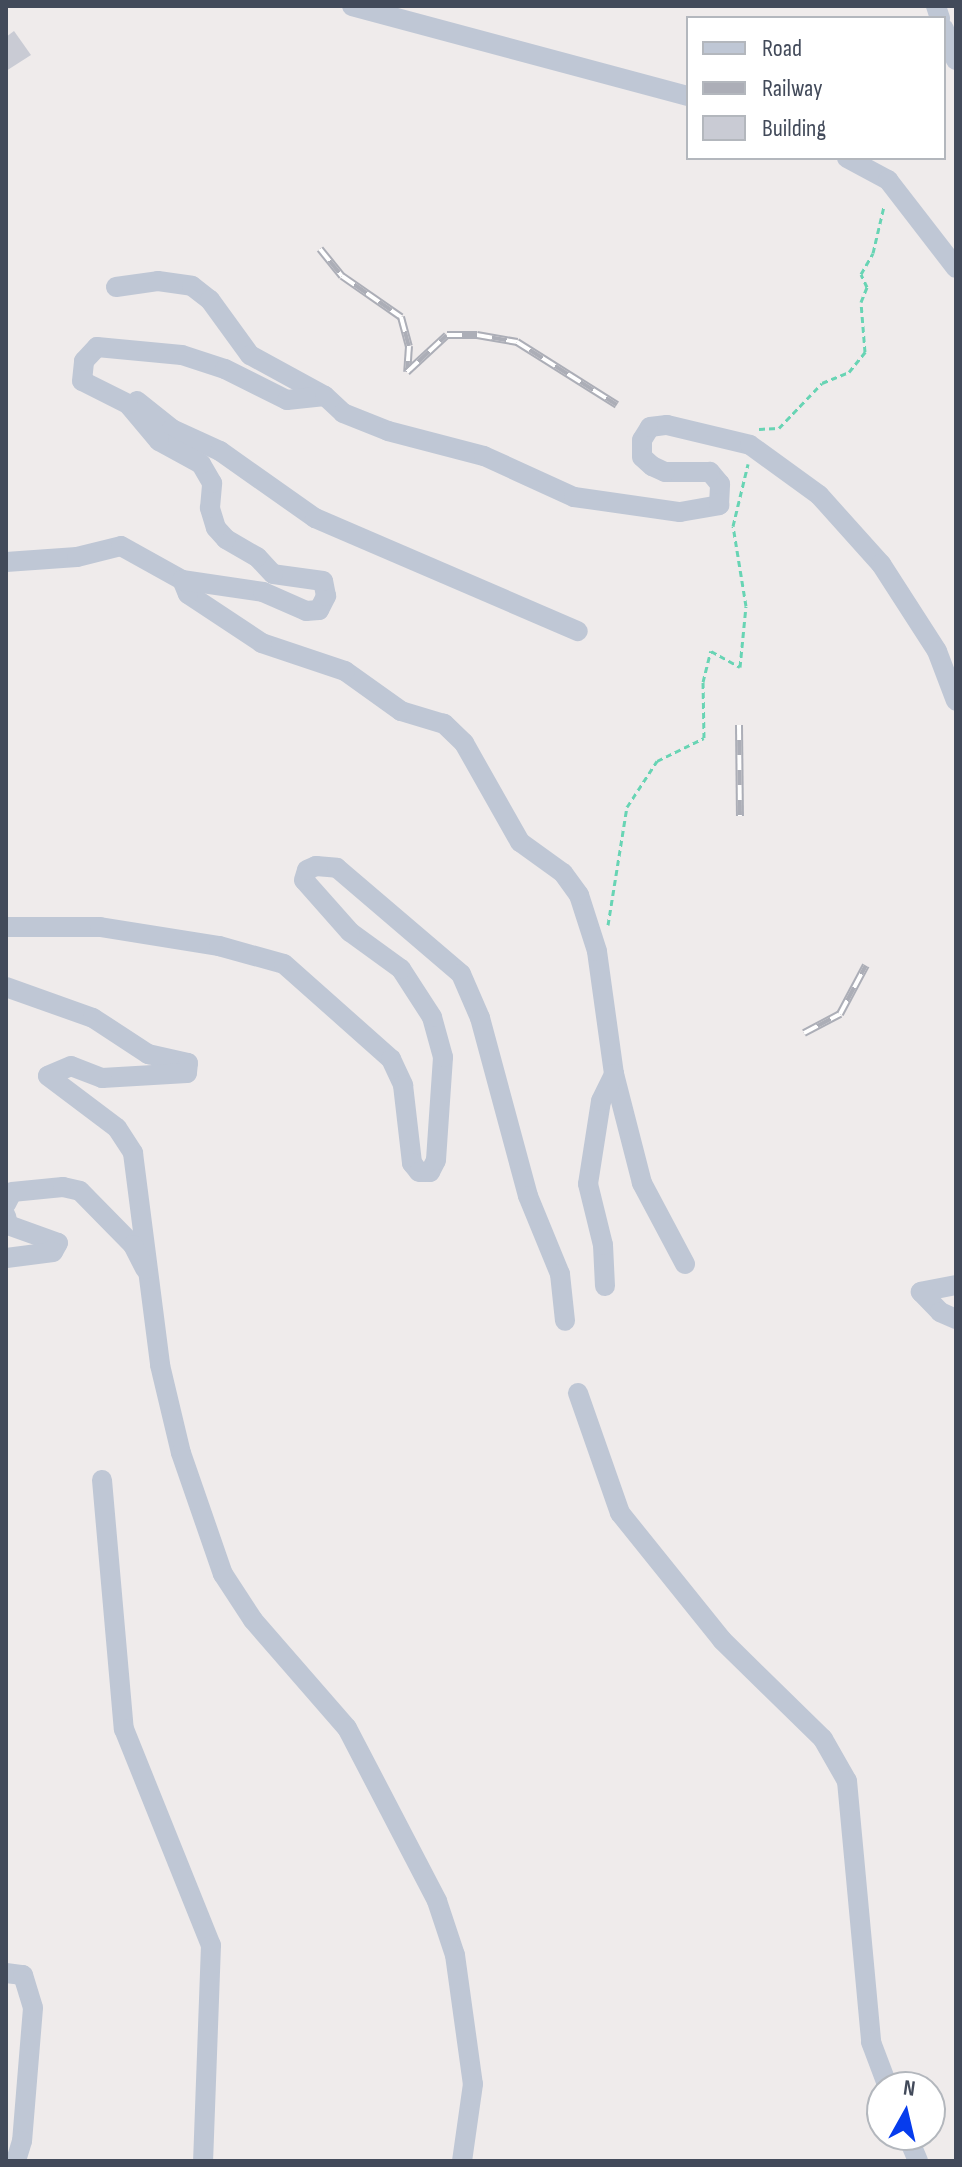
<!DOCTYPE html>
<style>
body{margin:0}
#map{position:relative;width:962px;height:2167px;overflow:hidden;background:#efebeb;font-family:"Sofia Sans Condensed",sans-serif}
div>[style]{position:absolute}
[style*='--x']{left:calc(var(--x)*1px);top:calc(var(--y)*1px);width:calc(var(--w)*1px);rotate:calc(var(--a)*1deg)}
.building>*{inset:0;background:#c9cbd4}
.path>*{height:3px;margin-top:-1.5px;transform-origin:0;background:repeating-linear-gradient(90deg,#68d4b4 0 6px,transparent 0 10px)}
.minor>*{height:20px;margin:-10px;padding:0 10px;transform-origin:10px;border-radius:10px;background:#bfc7d5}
.rail>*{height:8px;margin-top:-4px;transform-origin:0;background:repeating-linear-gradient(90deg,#fff 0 15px,#acaeb7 0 30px);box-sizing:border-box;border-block:2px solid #acaeb7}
span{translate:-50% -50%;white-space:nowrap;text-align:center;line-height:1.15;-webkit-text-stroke:7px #fff;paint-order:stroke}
.frame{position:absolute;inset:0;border:8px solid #424a5a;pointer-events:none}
.legend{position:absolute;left:686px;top:16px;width:260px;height:144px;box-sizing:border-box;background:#fff;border:2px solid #b3b7bd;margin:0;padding:10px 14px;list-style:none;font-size:24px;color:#424a5a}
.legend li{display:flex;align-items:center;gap:16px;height:40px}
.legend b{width:40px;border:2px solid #b3b7bd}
.north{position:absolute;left:866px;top:2071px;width:80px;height:80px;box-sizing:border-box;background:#fff;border:2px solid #b3b7bd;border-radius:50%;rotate:8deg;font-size:22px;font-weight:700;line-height:32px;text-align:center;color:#424a5a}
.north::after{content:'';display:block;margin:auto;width:28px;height:36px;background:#063ced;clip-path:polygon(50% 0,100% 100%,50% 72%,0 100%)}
</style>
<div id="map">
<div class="building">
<i style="clip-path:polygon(14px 31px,31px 55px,6px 71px,6px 37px)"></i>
</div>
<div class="path">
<i style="--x:759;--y:429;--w:20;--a:-3"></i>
<i style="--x:779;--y:428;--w:62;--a:-46.3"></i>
<i style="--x:822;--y:383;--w:29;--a:-22"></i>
<i style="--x:849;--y:372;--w:26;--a:-51"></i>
<i style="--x:865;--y:352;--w:50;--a:-94.6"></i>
<i style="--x:861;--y:302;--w:16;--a:-68"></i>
<i style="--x:867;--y:287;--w:14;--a:-115"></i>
<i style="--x:861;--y:274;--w:24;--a:-60"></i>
<i style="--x:873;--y:253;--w:48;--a:-76.8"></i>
<i style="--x:608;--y:925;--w:120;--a:-80.9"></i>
<i style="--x:627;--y:807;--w:55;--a:-56.9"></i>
<i style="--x:657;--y:761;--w:52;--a:-26.1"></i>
<i style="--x:704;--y:738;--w:56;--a:-91"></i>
<i style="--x:703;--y:682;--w:32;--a:-76"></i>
<i style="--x:711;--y:651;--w:33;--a:29"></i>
<i style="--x:740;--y:667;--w:61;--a:-84.4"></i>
<i style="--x:746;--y:606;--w:81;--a:-99.2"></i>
<i style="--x:733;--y:526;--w:64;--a:-76.4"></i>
</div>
<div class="minor">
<i style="--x:352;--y:6;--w:348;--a:15"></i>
<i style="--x:936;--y:6;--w:13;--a:72"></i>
<i style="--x:944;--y:29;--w:33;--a:69"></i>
<i style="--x:847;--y:158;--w:47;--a:28.2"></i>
<i style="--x:888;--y:180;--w:111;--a:52.3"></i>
<i style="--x:116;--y:287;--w:42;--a:-8.1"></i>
<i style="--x:158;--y:281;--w:34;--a:8"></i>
<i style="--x:192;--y:286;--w:23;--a:38"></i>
<i style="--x:210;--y:300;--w:68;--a:54"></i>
<i style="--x:250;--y:355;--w:85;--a:28.7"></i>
<i style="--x:137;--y:401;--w:45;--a:38.7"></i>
<i style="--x:172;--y:429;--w:53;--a:24.6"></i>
<i style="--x:220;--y:451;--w:116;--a:35.2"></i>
<i style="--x:315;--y:518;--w:286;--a:23.3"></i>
<i style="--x:6;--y:562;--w:71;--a:-4"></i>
<i style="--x:77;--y:557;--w:45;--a:-14"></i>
<i style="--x:121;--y:546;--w:70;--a:29.1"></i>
<i style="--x:6;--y:927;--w:94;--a:0"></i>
<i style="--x:100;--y:927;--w:121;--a:9.1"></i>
<i style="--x:219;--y:946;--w:67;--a:15.5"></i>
<i style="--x:284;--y:964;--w:143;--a:41.6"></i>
<i style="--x:391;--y:1059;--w:29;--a:65"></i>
<i style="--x:403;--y:1085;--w:79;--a:83.4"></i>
<i style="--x:412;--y:1163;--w:11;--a:52"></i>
<i style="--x:419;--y:1172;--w:11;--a:0"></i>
<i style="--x:430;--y:1172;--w:13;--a:-63"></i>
<i style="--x:436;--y:1160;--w:103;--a:-86.1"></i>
<i style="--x:443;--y:1057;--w:41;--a:-105.4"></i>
<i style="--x:432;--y:1017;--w:57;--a:-122.9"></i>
<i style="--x:401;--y:969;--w:63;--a:-144"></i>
<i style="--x:350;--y:932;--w:69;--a:-131.5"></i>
<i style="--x:304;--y:880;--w:10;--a:-73"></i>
<i style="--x:307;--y:870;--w:10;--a:-24"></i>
<i style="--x:316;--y:866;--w:21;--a:5"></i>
<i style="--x:337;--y:868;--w:163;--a:40.5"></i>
<i style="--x:461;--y:974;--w:48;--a:66.6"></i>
<i style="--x:480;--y:1018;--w:184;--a:74.9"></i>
<i style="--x:528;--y:1196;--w:84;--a:67.7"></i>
<i style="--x:560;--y:1274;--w:47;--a:83.9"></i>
<i style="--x:6;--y:987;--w:92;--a:19.6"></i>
<i style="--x:93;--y:1018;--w:66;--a:33.2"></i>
<i style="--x:148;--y:1054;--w:41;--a:12.7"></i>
<i style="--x:188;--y:1063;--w:10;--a:96"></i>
<i style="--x:187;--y:1073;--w:85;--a:176.6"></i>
<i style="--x:102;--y:1078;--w:33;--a:-159"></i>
<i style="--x:71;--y:1066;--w:25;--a:157"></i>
<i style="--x:48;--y:1076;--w:86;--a:37"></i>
<i style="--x:117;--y:1128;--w:30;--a:57"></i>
<i style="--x:133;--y:1153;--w:214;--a:82.7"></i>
<i style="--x:160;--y:1365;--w:90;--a:76.6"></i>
<i style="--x:181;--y:1453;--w:128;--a:70.9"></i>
<i style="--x:223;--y:1574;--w:55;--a:56.9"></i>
<i style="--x:253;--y:1620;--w:143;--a:49"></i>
<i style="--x:347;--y:1728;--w:195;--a:62.5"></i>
<i style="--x:437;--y:1901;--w:57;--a:71.6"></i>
<i style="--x:455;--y:1955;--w:130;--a:82.1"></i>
<i style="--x:473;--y:2084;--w:78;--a:98.1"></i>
<i style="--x:6;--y:1204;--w:13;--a:-63"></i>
<i style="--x:12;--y:1192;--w:51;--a:-5.6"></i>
<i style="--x:63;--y:1187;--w:17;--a:13"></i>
<i style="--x:80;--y:1191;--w:76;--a:45.5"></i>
<i style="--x:133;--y:1245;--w:27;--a:63"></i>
<i style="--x:6;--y:1216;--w:9;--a:77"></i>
<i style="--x:8;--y:1225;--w:53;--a:19.8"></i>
<i style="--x:58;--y:1243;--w:10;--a:119"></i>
<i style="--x:53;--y:1252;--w:47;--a:172.7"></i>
<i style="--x:685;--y:1264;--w:92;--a:-118"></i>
<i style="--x:642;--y:1183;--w:113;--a:-104.4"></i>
<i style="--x:614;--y:1074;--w:124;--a:-97.9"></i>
<i style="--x:597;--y:951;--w:59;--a:-107.8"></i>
<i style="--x:579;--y:895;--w:27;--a:-126"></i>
<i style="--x:563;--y:873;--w:53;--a:-144.2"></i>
<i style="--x:520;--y:842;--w:114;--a:-119.5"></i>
<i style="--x:464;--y:743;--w:28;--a:-136"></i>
<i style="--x:444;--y:724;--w:45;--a:-163.2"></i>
<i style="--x:401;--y:711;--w:69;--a:-144.5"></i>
<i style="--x:345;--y:671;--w:88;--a:-161.4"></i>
<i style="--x:262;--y:643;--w:89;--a:-146.5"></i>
<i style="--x:188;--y:594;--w:15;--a:-113"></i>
<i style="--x:182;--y:580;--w:82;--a:8.4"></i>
<i style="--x:263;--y:592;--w:47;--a:23.8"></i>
<i style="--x:306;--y:611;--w:13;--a:-4"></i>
<i style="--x:319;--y:610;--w:16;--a:-63"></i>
<i style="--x:326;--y:596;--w:15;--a:-101"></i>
<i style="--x:323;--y:581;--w:50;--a:-172"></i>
<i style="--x:273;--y:574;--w:23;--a:-133"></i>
<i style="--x:257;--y:557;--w:36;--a:-150"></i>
<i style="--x:226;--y:539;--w:15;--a:-132"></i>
<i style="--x:216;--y:528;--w:21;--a:-107"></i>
<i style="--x:210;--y:508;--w:25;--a:-85"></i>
<i style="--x:212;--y:483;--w:22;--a:-120"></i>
<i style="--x:201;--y:464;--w:48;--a:-151.3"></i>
<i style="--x:159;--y:441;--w:48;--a:-130"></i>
<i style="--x:128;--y:404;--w:51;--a:-153.4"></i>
<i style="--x:82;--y:381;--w:20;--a:-84"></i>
<i style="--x:84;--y:361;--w:19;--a:-47"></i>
<i style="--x:97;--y:347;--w:85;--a:5.4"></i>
<i style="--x:182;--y:355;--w:45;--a:18"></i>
<i style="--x:225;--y:369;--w:69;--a:26.6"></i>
<i style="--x:287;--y:400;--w:38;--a:-6"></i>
<i style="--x:325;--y:396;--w:25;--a:43"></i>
<i style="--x:343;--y:413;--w:48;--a:21.8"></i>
<i style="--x:388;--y:431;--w:99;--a:14.6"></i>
<i style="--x:484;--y:456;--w:99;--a:24.5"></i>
<i style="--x:574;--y:497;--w:107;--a:8.1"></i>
<i style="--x:680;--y:512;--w:40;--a:-10"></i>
<i style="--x:719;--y:505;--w:21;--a:-87"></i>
<i style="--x:720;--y:484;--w:16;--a:-130"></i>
<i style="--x:710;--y:472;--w:45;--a:180"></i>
<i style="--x:665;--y:472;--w:14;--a:-155"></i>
<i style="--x:652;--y:466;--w:13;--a:-138"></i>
<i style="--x:642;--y:457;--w:17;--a:-90"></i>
<i style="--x:642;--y:440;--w:15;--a:-58"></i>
<i style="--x:650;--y:427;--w:17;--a:-7"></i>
<i style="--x:667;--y:425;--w:85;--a:13.5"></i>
<i style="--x:750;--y:445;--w:85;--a:35.9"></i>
<i style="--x:819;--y:495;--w:93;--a:48.1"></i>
<i style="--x:881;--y:564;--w:103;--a:57.2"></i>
<i style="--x:937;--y:651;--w:53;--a:69.2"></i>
<i style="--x:956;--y:1285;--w:36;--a:169"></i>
<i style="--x:921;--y:1292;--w:28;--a:46"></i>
<i style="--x:940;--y:1312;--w:17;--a:24"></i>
<i style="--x:605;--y:1286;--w:41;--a:-92.8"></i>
<i style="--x:603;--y:1245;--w:63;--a:-103.8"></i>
<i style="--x:588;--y:1184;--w:84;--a:-81.1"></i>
<i style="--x:601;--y:1101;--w:30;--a:-64"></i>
<i style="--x:578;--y:1393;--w:127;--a:70.7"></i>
<i style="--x:620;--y:1513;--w:163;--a:51.2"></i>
<i style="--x:722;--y:1640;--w:141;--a:44.4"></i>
<i style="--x:823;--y:1739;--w:48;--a:60.3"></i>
<i style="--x:847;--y:1781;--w:262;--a:84.7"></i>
<i style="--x:871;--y:2042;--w:48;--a:69.3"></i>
<i style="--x:102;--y:1480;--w:250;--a:85"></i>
<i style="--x:124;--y:1729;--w:233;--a:68.1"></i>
<i style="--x:211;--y:1945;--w:216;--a:92.1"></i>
<i style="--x:6;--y:1973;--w:17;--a:7"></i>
<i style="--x:23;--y:1975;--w:34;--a:73"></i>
<i style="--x:33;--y:2008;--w:133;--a:94.7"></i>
<i style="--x:22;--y:2141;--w:21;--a:107"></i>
<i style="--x:907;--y:2135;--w:28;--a:67"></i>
</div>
<div class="rail">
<i style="--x:320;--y:249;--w:35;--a:51"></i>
<i style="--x:342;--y:276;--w:72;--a:34.8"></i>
<i style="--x:401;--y:317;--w:30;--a:75"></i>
<i style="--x:409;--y:346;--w:26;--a:94"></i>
<i style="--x:407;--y:372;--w:54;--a:-42.8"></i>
<i style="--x:447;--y:335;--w:30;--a:0"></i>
<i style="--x:477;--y:335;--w:41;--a:9.9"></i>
<i style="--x:517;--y:342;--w:118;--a:32.2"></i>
<i style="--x:739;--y:725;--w:91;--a:89.4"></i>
<i style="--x:804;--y:1033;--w:41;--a:-27.8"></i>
<i style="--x:840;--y:1014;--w:55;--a:-62"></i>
</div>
<div class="frame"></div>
<ul class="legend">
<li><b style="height:10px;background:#bfc7d5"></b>Road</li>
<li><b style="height:10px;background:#acaeb7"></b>Railway</li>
<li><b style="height:22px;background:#c9cbd4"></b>Building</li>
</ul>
<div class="north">N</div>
</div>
